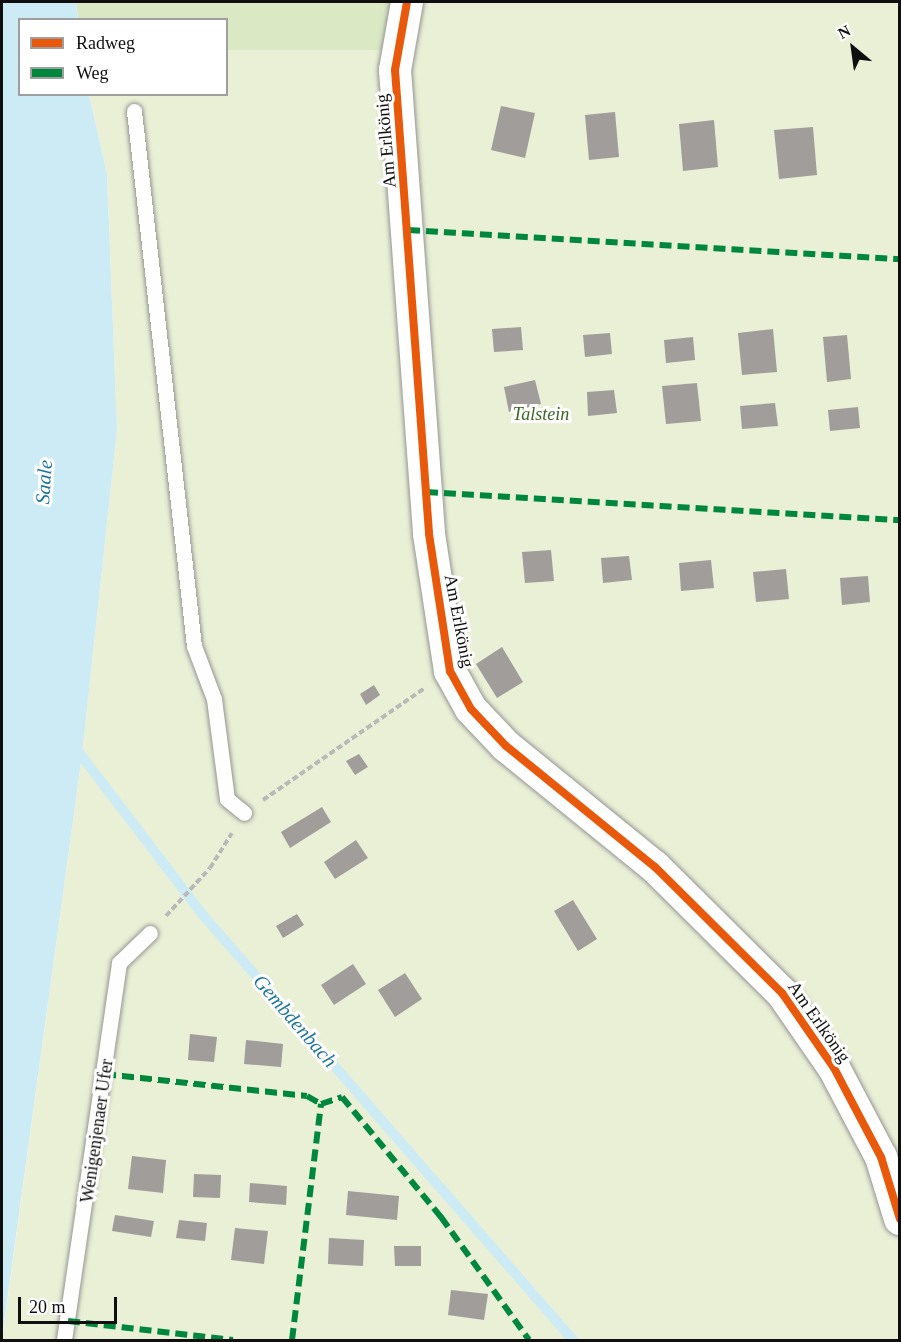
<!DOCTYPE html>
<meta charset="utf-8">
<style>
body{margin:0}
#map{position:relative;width:901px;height:1342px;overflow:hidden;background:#fcfaf5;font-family:Georgia,serif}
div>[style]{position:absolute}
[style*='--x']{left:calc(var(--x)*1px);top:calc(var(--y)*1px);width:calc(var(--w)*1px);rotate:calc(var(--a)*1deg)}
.green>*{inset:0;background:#e9f0d6}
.forest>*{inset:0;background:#dae8c4}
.water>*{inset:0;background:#cdebf4}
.stream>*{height:10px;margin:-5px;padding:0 5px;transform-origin:5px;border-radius:5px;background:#cdebf4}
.building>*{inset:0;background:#a09d9a}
.path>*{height:4px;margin-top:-2px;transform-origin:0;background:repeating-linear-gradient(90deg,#b9b9b8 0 6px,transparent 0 9px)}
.roads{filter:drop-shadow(0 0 2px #969593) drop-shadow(0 0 2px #969593)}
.lane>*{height:15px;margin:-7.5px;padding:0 7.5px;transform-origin:7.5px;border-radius:7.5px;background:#fffefe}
.street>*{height:32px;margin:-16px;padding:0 16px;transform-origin:16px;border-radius:16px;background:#fffefe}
.quiet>*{height:6px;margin-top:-3px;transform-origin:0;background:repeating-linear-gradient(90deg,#00873e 0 12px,transparent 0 18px)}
.cycleway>*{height:8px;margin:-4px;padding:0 4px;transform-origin:4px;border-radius:4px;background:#e8590c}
span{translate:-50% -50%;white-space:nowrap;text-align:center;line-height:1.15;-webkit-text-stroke:6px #fff;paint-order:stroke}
.street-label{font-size:18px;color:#0f0f0f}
.park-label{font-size:18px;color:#386621;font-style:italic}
.water-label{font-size:20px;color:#1c759e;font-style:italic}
.frame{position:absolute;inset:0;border:3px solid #0f0f0f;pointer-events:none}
.legend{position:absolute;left:18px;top:18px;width:210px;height:78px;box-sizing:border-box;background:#fff;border:2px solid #9f9f9f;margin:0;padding:8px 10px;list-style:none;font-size:18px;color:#0f0f0f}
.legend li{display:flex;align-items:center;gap:12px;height:30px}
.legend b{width:30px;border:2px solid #9f9f9f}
.north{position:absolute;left:823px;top:18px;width:60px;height:60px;-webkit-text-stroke:4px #fff;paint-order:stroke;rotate:331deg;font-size:16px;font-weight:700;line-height:24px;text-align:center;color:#0f0f0f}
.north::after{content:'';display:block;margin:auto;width:21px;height:27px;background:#0f0f0f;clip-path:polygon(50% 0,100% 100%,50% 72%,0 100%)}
.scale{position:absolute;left:18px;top:1297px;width:99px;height:27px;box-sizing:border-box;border:3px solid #0f0f0f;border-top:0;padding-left:8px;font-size:18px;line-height:21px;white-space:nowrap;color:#0f0f0f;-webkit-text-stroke:4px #fff;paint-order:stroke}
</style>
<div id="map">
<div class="green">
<i style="clip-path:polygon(415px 2px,899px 2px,899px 1340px,2px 1340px,82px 755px,117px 430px,107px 174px,89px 95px,226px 94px,227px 50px,391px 50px)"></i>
</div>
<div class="forest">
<i style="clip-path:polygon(76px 2px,415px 2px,391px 50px,227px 50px,226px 20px,78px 19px)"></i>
</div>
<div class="water">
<i style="clip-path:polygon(2px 2px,76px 2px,78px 19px,20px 20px,20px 94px,89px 95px,107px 174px,117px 430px,82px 755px,2px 1338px)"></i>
</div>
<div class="stream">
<i style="--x:74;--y:746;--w:211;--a:52.7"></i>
<i style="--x:202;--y:914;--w:565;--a:48.95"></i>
</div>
<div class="building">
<i style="clip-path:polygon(501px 106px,535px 113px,525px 158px,491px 150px)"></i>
<i style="clip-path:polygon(615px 112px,619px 157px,589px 160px,585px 115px)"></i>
<i style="clip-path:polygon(714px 120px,718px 167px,683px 171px,679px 124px)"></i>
<i style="clip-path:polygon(813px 127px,817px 175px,779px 179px,774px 130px)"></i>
<i style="clip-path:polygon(521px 327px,523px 350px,494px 352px,492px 329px)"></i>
<i style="clip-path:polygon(773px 329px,777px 372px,742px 375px,738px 333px)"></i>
<i style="clip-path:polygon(610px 333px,612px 354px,585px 357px,583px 335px)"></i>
<i style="clip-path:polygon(847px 335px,851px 379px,827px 382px,823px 337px)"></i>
<i style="clip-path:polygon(693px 337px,695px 360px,666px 363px,664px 340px)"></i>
<i style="clip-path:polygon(535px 380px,541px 404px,509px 412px,504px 387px)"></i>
<i style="clip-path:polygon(697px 383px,701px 421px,666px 424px,662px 386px)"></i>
<i style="clip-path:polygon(614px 390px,617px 413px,588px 416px,587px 392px)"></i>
<i style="clip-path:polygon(775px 403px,778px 426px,742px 429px,740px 406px)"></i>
<i style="clip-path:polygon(858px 407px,860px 428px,830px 431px,828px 410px)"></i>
<i style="clip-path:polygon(551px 550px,554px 581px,525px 583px,522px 552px)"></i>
<i style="clip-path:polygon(629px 556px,632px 580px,603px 583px,601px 558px)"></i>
<i style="clip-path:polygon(711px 560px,714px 588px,681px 591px,679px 563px)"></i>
<i style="clip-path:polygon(786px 569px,789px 599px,756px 602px,753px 572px)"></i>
<i style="clip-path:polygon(868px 576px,870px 602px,842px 605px,840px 578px)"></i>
<i style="clip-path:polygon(502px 647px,523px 682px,497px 698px,476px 664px)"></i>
<i style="clip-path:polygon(374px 685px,380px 695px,366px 705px,360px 694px)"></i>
<i style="clip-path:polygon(359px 754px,368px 767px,355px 775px,346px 761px)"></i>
<i style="clip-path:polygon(322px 807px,331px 822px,290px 848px,281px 832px)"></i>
<i style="clip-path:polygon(356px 840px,368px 858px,335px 879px,324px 862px)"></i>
<i style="clip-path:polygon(573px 900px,597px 939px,578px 951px,554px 911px)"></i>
<i style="clip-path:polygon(297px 914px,304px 925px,283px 938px,276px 926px)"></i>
<i style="clip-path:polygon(353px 964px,366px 984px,334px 1005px,321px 985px)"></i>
<i style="clip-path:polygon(405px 973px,422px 999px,395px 1017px,378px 990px)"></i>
<i style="clip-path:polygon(190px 1034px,217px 1037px,214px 1062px,188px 1060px)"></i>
<i style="clip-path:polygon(246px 1040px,283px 1044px,281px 1067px,244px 1064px)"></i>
<i style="clip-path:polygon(132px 1156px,166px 1160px,163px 1193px,128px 1189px)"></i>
<i style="clip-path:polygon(194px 1174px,221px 1175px,220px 1198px,193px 1197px)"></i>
<i style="clip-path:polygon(250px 1183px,287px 1186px,286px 1205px,249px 1202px)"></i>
<i style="clip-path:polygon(348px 1191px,399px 1196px,397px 1220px,346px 1215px)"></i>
<i style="clip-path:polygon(115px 1215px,154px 1221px,151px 1237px,112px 1231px)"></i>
<i style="clip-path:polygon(179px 1220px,207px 1223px,205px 1241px,176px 1238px)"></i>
<i style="clip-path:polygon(235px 1228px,268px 1231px,264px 1264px,231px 1260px)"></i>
<i style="clip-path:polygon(329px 1238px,364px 1240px,363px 1266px,328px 1264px)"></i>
<i style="clip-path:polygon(394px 1246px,421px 1246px,421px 1266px,395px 1266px)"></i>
<i style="clip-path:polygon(451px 1290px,488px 1294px,484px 1320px,448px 1315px)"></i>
</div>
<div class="path">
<i style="--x:263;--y:800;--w:197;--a:-34.7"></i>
<i style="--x:166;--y:916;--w:65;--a:-47.5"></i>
<i style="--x:210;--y:868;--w:41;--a:-57.8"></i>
</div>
<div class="roads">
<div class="lane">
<i style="--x:134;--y:111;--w:538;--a:83.6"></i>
<i style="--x:194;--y:646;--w:57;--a:69.3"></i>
<i style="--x:214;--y:699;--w:101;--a:82.6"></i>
<i style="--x:227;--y:799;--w:22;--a:39"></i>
<i style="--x:64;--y:1340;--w:381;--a:-81.7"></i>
<i style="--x:119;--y:963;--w:43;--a:-44.1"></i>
</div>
<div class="street">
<i style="--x:407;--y:2;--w:69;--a:100"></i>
<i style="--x:395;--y:70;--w:465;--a:85.8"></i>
<i style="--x:429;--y:534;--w:139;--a:81.3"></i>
<i style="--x:450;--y:671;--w:43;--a:61.1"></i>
<i style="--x:471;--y:709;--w:51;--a:46.6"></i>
<i style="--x:506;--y:746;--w:192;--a:39.1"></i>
<i style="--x:655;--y:867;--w:179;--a:44.8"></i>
<i style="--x:782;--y:993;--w:91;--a:55.3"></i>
<i style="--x:834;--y:1068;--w:101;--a:62.2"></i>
<i style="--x:881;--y:1157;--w:65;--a:73"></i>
</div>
</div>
<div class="quiet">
<i style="--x:408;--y:230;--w:493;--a:3.4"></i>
<i style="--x:426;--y:492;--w:475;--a:3.4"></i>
<i style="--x:104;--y:1074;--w:204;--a:6.2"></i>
<i style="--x:307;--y:1096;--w:16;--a:30"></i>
<i style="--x:321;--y:1104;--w:22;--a:-18"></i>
<i style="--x:342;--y:1097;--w:156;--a:50.5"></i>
<i style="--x:441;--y:1217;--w:151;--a:54.4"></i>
<i style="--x:68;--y:1321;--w:166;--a:6.6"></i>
<i style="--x:292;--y:1340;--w:238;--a:-83"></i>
</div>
<div class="cycleway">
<i style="--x:407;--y:2;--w:69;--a:100"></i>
<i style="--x:395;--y:70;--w:465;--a:85.8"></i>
<i style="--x:429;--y:534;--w:139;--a:81.3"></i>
<i style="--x:450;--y:671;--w:43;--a:61.1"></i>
<i style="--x:471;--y:709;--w:51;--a:46.6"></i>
<i style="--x:506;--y:746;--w:192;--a:39.1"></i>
<i style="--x:655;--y:867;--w:179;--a:44.8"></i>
<i style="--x:782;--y:993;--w:91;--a:55.3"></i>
<i style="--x:834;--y:1068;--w:101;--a:62.2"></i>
<i style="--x:881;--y:1157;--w:65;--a:73"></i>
</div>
<div class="street-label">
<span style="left:386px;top:141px;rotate:-95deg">Am Erlkönig</span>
<span style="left:459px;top:621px;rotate:79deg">Am Erlkönig</span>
<span style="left:819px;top:1022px;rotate:55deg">Am Erlkönig</span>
<span style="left:97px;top:1131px;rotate:-82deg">Wenigenjenaer Ufer</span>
</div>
<div class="park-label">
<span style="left:541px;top:414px">Talstein</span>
</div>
<div class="water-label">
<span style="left:44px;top:482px;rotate:-86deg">Saale</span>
<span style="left:295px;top:1021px;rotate:49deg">Gembdenbach</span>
</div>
<div class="frame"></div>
<ul class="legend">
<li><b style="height:8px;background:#e8590c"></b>Radweg</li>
<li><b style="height:8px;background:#00873e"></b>Weg</li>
</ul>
<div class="north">N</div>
<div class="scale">20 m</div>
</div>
